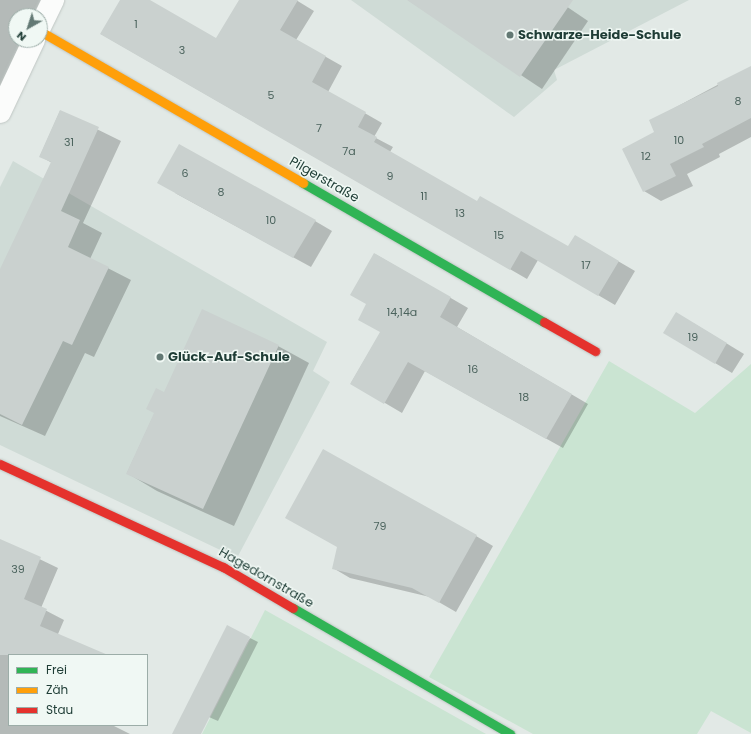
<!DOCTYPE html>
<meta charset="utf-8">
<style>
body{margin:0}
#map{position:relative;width:751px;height:734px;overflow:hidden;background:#e2e9e6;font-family:Poppins,sans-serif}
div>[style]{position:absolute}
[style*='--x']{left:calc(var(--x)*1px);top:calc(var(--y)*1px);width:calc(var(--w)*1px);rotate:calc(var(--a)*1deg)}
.built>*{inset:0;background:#cfdbd6}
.green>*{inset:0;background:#cae4d2}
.shadow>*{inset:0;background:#0003}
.building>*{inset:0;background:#cad1cf}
.roads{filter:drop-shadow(0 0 1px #bfc6c3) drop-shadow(0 0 1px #bfc6c3)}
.street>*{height:22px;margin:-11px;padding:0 11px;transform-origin:11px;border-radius:11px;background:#fbfcfb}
.fast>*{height:9px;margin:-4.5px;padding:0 4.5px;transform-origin:4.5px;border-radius:4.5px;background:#30b455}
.slow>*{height:9px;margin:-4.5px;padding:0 4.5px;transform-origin:4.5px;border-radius:4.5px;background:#ff9f0a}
.jam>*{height:9px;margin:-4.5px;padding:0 4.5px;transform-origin:4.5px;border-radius:4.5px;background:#e5322d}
.dots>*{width:11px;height:11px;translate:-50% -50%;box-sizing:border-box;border:2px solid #f0f8f4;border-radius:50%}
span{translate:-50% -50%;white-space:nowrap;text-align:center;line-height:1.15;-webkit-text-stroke:3px #f0f8f4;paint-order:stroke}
.number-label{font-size:11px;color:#4b635d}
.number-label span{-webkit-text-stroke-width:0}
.poi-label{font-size:13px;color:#1f3d36;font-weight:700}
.left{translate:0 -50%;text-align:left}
.street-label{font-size:13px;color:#1f3d36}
.legend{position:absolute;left:8px;top:654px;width:140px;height:72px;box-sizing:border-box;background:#f0f8f4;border:1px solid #9cada8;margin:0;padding:5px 7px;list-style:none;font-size:12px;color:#1f3d36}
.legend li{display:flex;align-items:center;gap:8px;height:20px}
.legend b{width:20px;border:1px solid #9cada8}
.north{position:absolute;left:8px;top:8px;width:40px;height:40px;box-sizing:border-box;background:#f0f8f4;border:1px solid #9cada8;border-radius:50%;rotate:219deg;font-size:11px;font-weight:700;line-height:16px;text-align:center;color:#1f3d36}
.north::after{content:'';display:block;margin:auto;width:14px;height:18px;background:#637974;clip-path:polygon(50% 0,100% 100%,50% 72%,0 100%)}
</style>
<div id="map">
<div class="built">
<i style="clip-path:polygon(351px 0,689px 0,554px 70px,557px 80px,514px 117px)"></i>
<i style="clip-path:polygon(13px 161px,327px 342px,313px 371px,330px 382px,237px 558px,0 445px,0 187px)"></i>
</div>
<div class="green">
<i style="clip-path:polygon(609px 361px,695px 413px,751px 364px,751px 733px,711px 711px,697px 734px,533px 734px,429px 677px)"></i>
<i style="clip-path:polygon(265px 610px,486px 734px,202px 734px)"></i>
</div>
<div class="shadow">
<i style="clip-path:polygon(0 0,44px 0,37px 16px,16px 16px,16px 40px,25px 40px,0 92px)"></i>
<i style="clip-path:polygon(121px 0,148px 0,217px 40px,240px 0,296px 0,314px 11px,296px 40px,342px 66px,328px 92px,382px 123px,374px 137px,393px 147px,390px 152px,477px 202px,569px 248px,575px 236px,635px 271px,615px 305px,538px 260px,527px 279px,101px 34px)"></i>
<i style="clip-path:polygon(408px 0,557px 0,588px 21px,542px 89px)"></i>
<i style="clip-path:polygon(751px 67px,751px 137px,719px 154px,720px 157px,687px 174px,693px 186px,661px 201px,644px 191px,623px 149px,656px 133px,650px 121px)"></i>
<i style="clip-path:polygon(60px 111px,121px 141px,83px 223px,102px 233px,90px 259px,131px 280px,94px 357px,85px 353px,45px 436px,0 416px,0 271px,52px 163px,40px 156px)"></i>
<i style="clip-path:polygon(175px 193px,315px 221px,332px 231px,311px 267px)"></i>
<i style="clip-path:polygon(375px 254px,468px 308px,457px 327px,588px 404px,563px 448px,425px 371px,402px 413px,351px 383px,381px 332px,368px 304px)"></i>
<i style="clip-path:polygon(693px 323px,744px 354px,732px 373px,715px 363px)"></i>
<i style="clip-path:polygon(278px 346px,309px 363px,234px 526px,157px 491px,127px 473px,164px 393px)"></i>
<i style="clip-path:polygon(476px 536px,493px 546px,456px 612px,430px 597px,350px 578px,333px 568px)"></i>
<i style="clip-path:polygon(0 540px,58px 568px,41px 608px,64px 620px,49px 655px,9px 655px,9px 725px,112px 725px,130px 734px,0 734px)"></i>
<i style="clip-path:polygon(250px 638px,258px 642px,218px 721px,195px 711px)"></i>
</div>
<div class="building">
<i style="clip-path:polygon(120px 0,150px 0,216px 38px,239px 0,298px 0,280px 30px,326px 56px,312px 82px,366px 112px,358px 127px,377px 137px,374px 142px,477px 201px,480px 196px,568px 246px,575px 235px,619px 261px,598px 296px,521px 251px,510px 270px,100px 34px)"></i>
<i style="clip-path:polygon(407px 0,573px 0,520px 77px)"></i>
<i style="clip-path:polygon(751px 66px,751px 118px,702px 144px,704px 147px,670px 164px,676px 176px,643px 192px,622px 149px,654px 132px,649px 120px,718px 86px,717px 83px)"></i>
<i style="clip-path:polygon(60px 110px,99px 127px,61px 211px,80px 220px,68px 247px,109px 267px,72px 345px,63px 341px,22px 425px,0 414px,0 269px,51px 162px,39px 157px)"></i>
<i style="clip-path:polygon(179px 144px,316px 220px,293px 258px,157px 183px)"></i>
<i style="clip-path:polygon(374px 253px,451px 297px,440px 317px,572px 394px,546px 439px,408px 362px,384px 404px,350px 384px,380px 332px,358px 320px,366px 304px,350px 295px)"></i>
<i style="clip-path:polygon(202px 309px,279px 345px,203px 509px,126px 474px,154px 413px,146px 409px,156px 388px,164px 392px)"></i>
<i style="clip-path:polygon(676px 312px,727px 343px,715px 364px,663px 333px)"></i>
<i style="clip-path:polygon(323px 449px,477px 535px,439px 603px,412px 588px,332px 569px,337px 547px,285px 518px)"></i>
<i style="clip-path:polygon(0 539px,41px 557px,24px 599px,47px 609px,40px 626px,108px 655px,0 655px)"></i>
<i style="clip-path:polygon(227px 625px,250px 637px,201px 734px,172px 734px)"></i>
</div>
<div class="roads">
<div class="street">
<i style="--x:40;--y:27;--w:30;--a:-64"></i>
<i style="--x:0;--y:112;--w:80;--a:-64.7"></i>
</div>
<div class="fast">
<i style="--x:303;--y:183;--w:278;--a:30"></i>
<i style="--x:293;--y:608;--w:251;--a:30.1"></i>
</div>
<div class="slow">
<i style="--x:40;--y:31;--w:304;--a:30"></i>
</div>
<div class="jam">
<i style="--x:544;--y:322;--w:59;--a:29.6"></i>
<i style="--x:0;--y:464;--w:246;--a:24.8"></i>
<i style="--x:223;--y:567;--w:81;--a:30.4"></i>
</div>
</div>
<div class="dots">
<i style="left:510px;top:35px;background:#637974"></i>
<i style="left:160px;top:357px;background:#637974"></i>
</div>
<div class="number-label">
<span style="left:136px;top:24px">1</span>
<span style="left:182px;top:50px">3</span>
<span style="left:271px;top:95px">5</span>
<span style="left:738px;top:101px">8</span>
<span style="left:319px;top:128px">7</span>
<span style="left:679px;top:140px">10</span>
<span style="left:69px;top:142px">31</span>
<span style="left:349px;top:151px">7a</span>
<span style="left:646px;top:156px">12</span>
<span style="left:185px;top:173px">6</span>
<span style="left:390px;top:176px">9</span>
<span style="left:221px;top:192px">8</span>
<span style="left:424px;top:196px">11</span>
<span style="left:460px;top:213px">13</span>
<span style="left:271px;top:220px">10</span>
<span style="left:499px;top:235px">15</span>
<span style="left:586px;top:265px">17</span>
<span style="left:402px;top:312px">14,14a</span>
<span style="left:693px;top:337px">19</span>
<span style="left:473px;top:369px">16</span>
<span style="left:524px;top:397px">18</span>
<span style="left:380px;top:526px">79</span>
<span style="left:18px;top:569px">39</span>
</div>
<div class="poi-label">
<span class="left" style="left:518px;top:35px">Schwarze-Heide-Schule</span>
<span class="left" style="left:168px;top:357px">Glück-Auf-Schule</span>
</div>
<div class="street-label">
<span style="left:324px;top:180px;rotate:30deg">Pilgerstraße</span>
<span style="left:266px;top:578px;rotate:30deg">Hagedornstraße</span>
</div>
<ul class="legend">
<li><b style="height:5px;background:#30b455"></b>Frei</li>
<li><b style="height:5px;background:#ff9f0a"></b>Zäh</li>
<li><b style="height:5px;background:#e5322d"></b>Stau</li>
</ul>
<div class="north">N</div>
</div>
